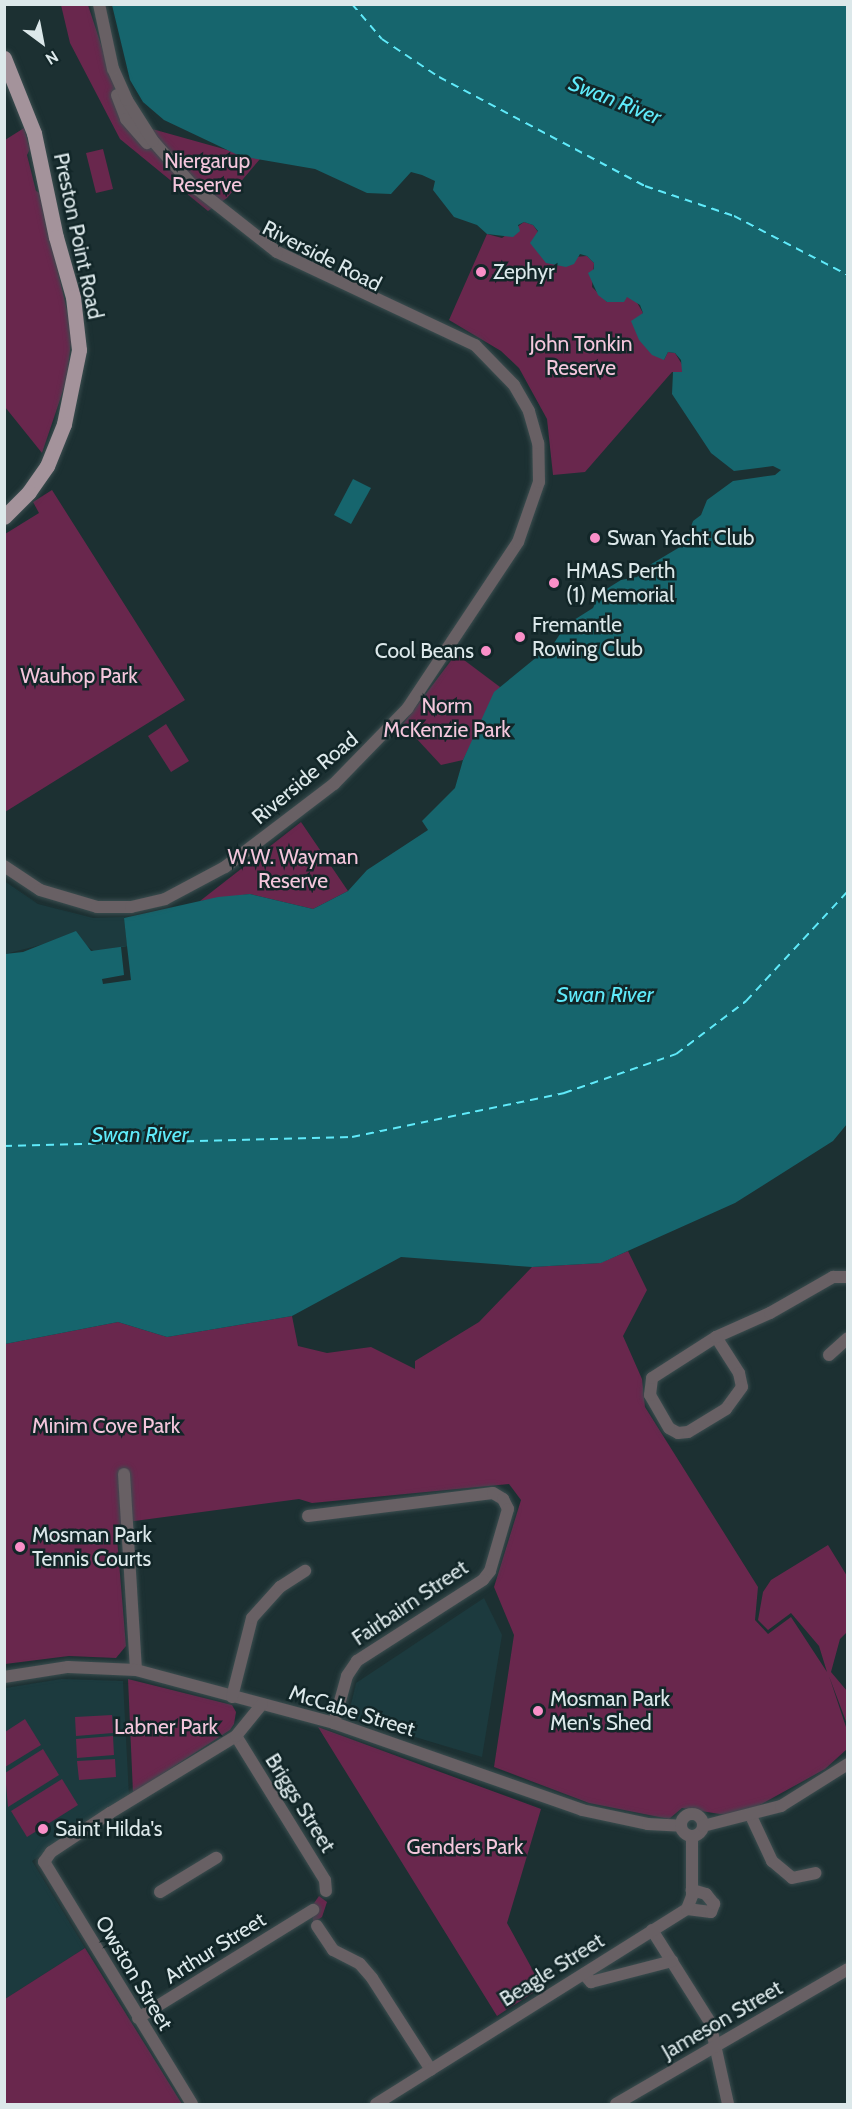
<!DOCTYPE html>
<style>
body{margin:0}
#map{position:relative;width:852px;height:2109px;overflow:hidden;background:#1c3032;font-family:Cabin,sans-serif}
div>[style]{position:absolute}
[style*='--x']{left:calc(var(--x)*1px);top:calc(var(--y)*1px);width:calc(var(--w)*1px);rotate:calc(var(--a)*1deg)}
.built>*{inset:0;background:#1c3a3e}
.green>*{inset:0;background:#69274d}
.water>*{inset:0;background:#16656d}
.pier>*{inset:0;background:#1c3032}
.ferry>*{height:1.5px;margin-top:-0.75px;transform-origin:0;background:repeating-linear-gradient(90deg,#5feafa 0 8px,transparent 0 14px)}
.roads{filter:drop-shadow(0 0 2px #3b4d4f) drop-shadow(0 0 2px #3b4d4f)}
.minor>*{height:12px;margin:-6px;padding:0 6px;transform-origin:6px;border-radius:6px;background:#686064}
.minor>.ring{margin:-6px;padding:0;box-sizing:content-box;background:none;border:12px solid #686064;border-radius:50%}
.major>*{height:15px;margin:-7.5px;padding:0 7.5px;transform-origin:7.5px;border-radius:7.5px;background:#a4939b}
.dots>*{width:16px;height:16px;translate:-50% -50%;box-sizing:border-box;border:3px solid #122628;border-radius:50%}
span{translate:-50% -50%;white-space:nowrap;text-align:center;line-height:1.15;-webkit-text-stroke:5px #122628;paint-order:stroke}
.park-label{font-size:21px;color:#f4c6dc}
.street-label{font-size:21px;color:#dce8ea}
.poi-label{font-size:21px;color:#dce8ea}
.left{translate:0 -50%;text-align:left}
.right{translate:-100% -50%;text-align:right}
.water-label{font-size:22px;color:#5feafa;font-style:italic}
.frame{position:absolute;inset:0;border:6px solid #dce8ea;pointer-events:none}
.north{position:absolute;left:12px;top:12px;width:60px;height:60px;-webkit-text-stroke:4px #122628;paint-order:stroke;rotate:148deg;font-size:16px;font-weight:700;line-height:24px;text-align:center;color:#dce8ea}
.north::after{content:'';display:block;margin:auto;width:21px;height:27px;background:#dce8ea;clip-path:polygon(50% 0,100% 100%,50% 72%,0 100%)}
</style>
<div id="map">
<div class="built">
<i style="clip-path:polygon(4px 881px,38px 904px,93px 918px,124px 917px,131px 980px,82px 942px,64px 939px,5px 954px)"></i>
<i style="clip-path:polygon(484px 1598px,502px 1635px,482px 1757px,348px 1717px,356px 1683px)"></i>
<i style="clip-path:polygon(61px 1679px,123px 1681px,129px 1796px,32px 1861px,85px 1948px,5px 1999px,5px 1688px)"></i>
</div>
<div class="green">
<i style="clip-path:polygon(61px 5px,88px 5px,121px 105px,145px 127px,260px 159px,227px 198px,208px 211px,120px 139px,70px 43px)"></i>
<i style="clip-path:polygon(24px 128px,30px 149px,27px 155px,36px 191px,40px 193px,72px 332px,67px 379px,42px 453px,5px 407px,5px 140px)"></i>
<i style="clip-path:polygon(103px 149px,113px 189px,96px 193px,86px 153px)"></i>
<i style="clip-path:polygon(524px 222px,533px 225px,538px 232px,536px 238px,574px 257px,587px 256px,594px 263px,592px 287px,607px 302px,626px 296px,635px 299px,643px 313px,640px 317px,664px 360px,668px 352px,675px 353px,683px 366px,682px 372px,672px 372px,585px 472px,553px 475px,547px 419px,519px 368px,501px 351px,449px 320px,487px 234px,502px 238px)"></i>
<i style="clip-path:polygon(52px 490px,185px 700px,5px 812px,5px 534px,39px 513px,33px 502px)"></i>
<i style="clip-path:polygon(456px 654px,500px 687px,463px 760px,441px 765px,403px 724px)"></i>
<i style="clip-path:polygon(166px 724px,189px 761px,171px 772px,148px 736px)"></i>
<i style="clip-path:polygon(301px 822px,348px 891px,313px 909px,250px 894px,200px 901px)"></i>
<i style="clip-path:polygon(628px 1251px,647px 1290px,623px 1336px,642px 1379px,645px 1407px,758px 1587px,755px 1620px,768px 1634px,791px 1617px,827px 1672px,819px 1646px,791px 1613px,768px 1630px,758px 1620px,763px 1592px,771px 1580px,828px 1545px,847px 1576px,847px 1632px,840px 1639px,831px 1672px,847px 1691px,847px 1724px,829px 1676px,847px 1730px,847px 1749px,825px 1769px,758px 1806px,726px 1815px,682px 1808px,669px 1819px,589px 1803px,494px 1767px,514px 1635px,494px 1587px,521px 1500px,509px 1484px,312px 1503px,299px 1499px,127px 1522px,117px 1538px,126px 1646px,116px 1658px,69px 1656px,5px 1664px,5px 1344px,118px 1322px,167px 1337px,292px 1316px,298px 1346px,327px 1353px,371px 1347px,415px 1369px,415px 1361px,479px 1322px,532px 1267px,600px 1263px)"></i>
<i style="clip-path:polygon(128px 1679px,232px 1705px,236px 1712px,234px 1724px,230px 1730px,133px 1793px)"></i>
<i style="clip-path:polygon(112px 1715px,113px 1733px,76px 1736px,75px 1717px)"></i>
<i style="clip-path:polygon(25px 1719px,41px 1745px,5px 1767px,5px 1732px)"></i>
<i style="clip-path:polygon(318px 1727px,541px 1809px,507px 1923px,542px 1987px,497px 2016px)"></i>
<i style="clip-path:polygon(113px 1736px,114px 1755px,77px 1758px,76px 1739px)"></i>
<i style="clip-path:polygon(43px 1749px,59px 1775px,8px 1807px,5px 1773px)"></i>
<i style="clip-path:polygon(115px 1759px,116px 1777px,79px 1780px,77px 1761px)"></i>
<i style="clip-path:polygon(62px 1779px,78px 1805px,27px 1837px,11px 1811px)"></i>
<i style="clip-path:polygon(319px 1896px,327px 1902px,322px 1917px,313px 1923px,312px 1906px)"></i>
<i style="clip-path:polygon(85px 1948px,182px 2104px,5px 2104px,5px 1999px)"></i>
</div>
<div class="water">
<i style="clip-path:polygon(112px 5px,847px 5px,847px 1124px,833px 1141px,735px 1203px,601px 1263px,532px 1267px,401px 1257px,292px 1316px,167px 1337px,118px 1322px,5px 1344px,5px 954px,23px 952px,76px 931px,91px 951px,127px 946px,124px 918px,218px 897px,250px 894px,313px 909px,348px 891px,367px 870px,428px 830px,422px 821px,455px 788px,463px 760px,494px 692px,554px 643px,566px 625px,593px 608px,600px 593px,621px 580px,637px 577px,648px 566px,685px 544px,693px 521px,701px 515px,707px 500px,733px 481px,775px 475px,781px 470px,773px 466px,734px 471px,711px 453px,672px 394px,673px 372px,682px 372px,681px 360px,675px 353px,668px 352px,664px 360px,652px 355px,639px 340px,631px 321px,643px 313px,640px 305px,627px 297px,624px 302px,607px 302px,598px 295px,588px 273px,594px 269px,594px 263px,587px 256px,580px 254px,574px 264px,566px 267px,546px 263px,530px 243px,538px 231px,533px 225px,524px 222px,518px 225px,520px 231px,513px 237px,487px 234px,477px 225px,454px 217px,433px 190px,435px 181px,422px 175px,411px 172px,391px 194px,367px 193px,315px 169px,240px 156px,164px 120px,143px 102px,130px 80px)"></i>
<i style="clip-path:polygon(353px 479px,371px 488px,351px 524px,334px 515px)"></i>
</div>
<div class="pier">
<i style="clip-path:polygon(127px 946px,131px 980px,103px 984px,102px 979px,124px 975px,121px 947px)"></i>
</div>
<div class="ferry">
<i style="--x:352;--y:4;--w:46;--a:49.4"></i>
<i style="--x:382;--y:39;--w:69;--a:33.7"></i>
<i style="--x:439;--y:77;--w:233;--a:27.9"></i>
<i style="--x:645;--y:186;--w:94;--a:18.6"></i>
<i style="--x:734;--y:216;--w:128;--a:27.4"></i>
<i style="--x:4;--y:1146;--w:348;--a:-1.5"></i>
<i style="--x:352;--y:1137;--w:217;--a:-11.7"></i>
<i style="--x:564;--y:1093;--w:119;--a:-19.2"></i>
<i style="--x:676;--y:1054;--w:88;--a:-37.1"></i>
<i style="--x:746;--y:1001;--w:150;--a:-47.2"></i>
</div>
<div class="roads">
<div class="minor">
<i style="--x:117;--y:95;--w:26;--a:69"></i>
<i style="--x:126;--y:119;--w:32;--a:49"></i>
<i style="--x:4;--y:866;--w:43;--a:33.7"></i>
<i style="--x:40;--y:890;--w:59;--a:16.6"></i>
<i style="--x:97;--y:907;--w:34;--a:0"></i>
<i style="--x:131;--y:907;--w:35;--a:-13"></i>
<i style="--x:165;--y:899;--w:68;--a:-28.1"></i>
<i style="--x:225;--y:867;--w:137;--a:-37.3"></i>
<i style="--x:334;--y:784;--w:105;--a:-45.8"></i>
<i style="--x:407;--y:709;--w:201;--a:-56.4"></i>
<i style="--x:518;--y:542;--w:64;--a:-70.7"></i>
<i style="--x:539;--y:482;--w:39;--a:-91"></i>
<i style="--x:538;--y:443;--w:33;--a:-106"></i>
<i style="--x:529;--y:411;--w:30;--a:-120"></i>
<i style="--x:514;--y:385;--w:56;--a:-134.3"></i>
<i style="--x:475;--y:345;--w:219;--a:-154.8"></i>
<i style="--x:277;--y:252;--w:107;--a:-141.8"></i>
<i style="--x:193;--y:186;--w:60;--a:-131.6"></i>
<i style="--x:153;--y:141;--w:49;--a:-122.4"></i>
<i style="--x:127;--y:100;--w:34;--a:-114"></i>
<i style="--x:113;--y:69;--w:66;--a:-102.2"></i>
<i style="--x:716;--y:1337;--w:43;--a:57.4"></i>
<i style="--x:739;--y:1373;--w:14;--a:78"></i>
<i style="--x:742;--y:1387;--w:27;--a:126"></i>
<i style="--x:726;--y:1409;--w:44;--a:148.8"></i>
<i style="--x:688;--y:1432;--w:10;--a:174"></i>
<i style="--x:678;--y:1433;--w:10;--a:-151"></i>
<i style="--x:669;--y:1428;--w:38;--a:-120"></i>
<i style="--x:650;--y:1395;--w:17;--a:-83"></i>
<i style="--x:652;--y:1378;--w:76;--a:-32.6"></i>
<i style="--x:716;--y:1337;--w:59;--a:-24"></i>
<i style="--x:770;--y:1313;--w:73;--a:-29.7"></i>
<i style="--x:833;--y:1277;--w:15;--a:0"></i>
<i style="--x:829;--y:1355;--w:25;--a:-42"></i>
<i style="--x:124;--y:1474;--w:196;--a:86.5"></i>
<i style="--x:308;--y:1516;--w:186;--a:-7.1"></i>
<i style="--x:493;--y:1493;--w:12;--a:31"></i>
<i style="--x:503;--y:1499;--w:11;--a:63"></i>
<i style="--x:508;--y:1509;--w:65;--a:106.2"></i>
<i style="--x:490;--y:1571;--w:11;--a:128"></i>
<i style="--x:483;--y:1580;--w:150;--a:147.3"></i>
<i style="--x:357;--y:1661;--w:18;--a:124"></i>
<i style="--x:347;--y:1676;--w:49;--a:105.5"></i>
<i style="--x:4;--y:1677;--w:65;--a:-8.9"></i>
<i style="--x:68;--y:1667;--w:68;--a:2.5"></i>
<i style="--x:136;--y:1670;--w:205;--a:15"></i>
<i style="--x:334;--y:1723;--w:263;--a:19.3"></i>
<i style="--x:582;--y:1810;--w:67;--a:12"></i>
<i style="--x:648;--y:1824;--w:33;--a:3"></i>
<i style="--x:232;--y:1697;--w:81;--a:-75.8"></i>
<i style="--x:252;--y:1618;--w:42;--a:-47.9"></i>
<i style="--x:280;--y:1587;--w:30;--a:-33"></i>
<i style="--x:236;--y:1736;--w:169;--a:58.3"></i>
<i style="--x:325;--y:1880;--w:11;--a:85"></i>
<i class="ring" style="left:681px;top:1814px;width:10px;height:10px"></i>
<i style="--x:751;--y:1816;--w:50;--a:65"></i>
<i style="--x:772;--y:1861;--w:26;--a:40"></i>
<i style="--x:792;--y:1878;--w:24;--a:-12"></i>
<i style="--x:703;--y:1826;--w:81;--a:-14.4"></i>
<i style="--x:781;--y:1806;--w:79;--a:-32.1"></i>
<i style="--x:160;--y:1892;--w:66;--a:-31.3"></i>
<i style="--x:687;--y:1909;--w:24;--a:7"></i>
<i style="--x:711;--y:1912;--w:9;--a:-69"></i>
<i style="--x:714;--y:1904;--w:13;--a:-129"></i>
<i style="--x:706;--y:1894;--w:15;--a:-164"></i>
<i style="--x:317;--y:1926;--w:29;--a:56"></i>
<i style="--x:333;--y:1950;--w:30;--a:27"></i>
<i style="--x:360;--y:1964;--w:18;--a:49"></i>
<i style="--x:372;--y:1978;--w:109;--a:57.3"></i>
<i style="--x:652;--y:1930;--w:109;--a:57.8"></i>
<i style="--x:710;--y:2022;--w:84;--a:77.6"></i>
<i style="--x:584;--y:1974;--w:11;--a:49"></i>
<i style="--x:591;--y:1982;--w:84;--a:-14.5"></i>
<i style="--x:138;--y:2018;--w:206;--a:-31.7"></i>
<i style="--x:192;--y:2104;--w:284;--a:-121.4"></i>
<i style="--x:44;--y:1862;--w:12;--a:-55"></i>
<i style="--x:51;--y:1852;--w:71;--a:-33.5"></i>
<i style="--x:110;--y:1813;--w:148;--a:-31.4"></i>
<i style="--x:236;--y:1736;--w:41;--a:-50.9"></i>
<i style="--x:376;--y:2104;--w:367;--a:-32.1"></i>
<i style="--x:687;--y:1909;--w:14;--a:-69"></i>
<i style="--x:692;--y:1896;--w:60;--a:-90"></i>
<i style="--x:616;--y:2104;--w:268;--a:-30.2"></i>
</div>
<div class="major">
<i style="--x:4;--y:58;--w:81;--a:68.2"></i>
<i style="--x:34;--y:133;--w:106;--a:78.1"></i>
<i style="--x:56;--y:237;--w:62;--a:74.2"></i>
<i style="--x:73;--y:297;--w:53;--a:83.5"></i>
<i style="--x:79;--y:350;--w:76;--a:101.5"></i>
<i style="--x:64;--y:424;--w:45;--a:112"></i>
<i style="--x:47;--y:466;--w:32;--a:125"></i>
<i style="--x:29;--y:492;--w:35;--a:135"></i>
</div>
</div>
<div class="dots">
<i style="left:481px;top:272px;background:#f98fc8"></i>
<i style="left:595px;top:538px;background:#f98fc8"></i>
<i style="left:554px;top:583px;background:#f98fc8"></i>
<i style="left:520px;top:637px;background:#f98fc8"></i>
<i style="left:486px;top:651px;background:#f98fc8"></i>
<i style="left:20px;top:1547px;background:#f98fc8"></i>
<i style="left:538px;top:1711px;background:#f98fc8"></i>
<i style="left:43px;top:1829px;background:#f98fc8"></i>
</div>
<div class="park-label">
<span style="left:207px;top:173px">Niergarup<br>Reserve</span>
<span style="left:581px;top:356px">John Tonkin<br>Reserve</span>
<span style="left:79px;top:676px">Wauhop Park</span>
<span style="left:447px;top:718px">Norm<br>McKenzie Park</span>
<span style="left:293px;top:869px">W.W. Wayman<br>Reserve</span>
<span style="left:106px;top:1426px">Minim Cove Park</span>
<span style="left:166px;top:1727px">Labner Park</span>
<span style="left:465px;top:1847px">Genders Park</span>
</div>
<div class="street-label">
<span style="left:78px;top:236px;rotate:78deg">Preston Point Road</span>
<span style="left:322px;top:256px;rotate:27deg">Riverside Road</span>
<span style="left:305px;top:778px;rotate:-40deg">Riverside Road</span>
<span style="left:410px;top:1603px;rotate:-34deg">Fairbairn Street</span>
<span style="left:352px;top:1711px;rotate:17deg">McCabe Street</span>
<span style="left:300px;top:1803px;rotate:58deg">Briggs Street</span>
<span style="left:215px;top:1948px;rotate:-32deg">Arthur Street</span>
<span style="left:552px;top:1970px;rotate:-32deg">Beagle Street</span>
<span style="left:134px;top:1973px;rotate:59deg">Owston Street</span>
<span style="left:722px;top:2020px;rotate:-30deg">Jameson Street</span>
</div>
<div class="poi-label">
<span class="left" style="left:493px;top:272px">Zephyr</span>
<span class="left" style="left:607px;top:538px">Swan Yacht Club</span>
<span class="left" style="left:566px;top:583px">HMAS Perth<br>(1) Memorial</span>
<span class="left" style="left:532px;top:637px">Fremantle<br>Rowing Club</span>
<span class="right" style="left:474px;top:651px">Cool Beans</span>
<span class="left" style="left:32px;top:1547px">Mosman Park<br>Tennis Courts</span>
<span class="left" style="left:550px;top:1711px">Mosman Park<br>Men's Shed</span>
<span class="left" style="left:55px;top:1829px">Saint Hilda's</span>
</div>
<div class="water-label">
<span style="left:615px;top:100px;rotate:22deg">Swan River</span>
<span style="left:605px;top:995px">Swan River</span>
<span style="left:140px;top:1135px">Swan River</span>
</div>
<div class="frame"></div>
<div class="north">N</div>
</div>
